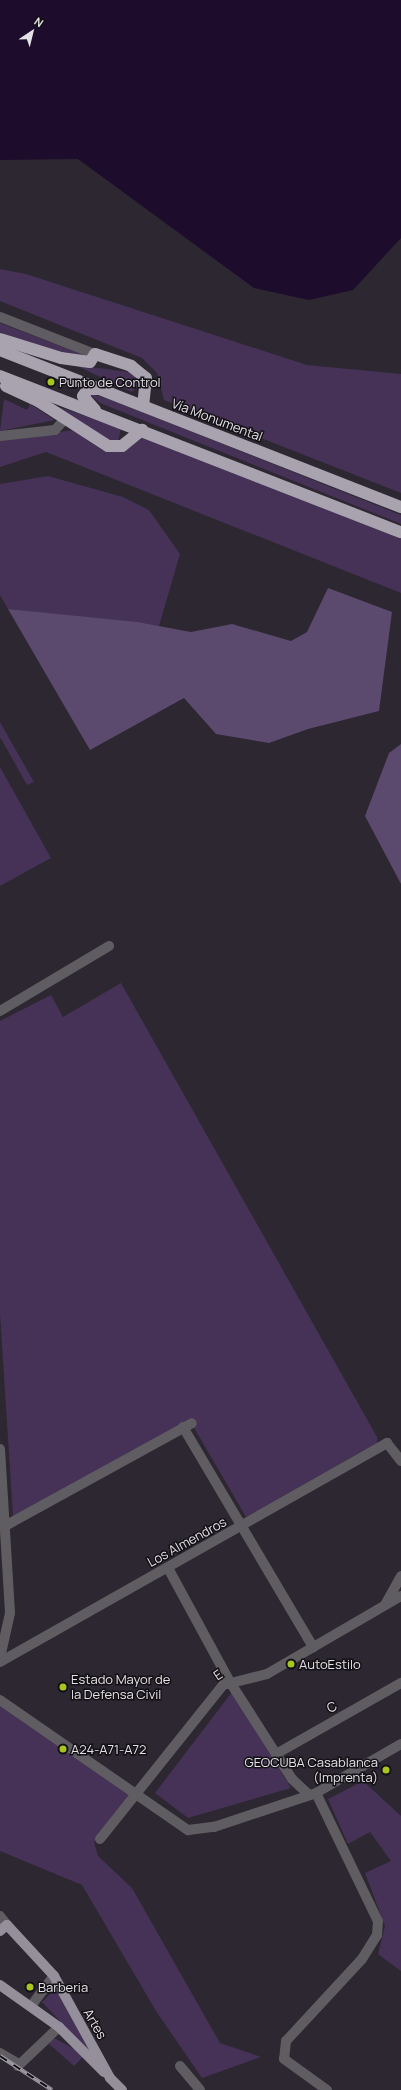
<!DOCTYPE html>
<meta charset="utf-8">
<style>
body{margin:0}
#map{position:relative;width:401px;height:2090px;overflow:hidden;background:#2c2731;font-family:Manrope,sans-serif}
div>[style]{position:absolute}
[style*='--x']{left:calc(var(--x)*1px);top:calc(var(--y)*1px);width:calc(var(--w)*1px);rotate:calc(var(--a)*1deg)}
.green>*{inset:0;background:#453256}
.forest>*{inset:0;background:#5c496e}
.water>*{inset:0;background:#1e0c2c}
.minor>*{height:10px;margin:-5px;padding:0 5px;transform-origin:5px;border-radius:5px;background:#5f5d62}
.major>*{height:10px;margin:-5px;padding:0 5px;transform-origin:5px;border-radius:5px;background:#948f9a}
.highway>*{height:12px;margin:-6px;padding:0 6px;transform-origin:6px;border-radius:6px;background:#a9a3b0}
.rail>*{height:4px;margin-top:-2px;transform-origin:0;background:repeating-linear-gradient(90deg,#131115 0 8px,#9f9ba3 0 16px);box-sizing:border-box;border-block:1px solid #9f9ba3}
.dots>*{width:11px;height:11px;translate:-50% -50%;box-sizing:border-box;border:2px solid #131115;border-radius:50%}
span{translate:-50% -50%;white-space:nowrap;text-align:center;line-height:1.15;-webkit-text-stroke:3px #131115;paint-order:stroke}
.poi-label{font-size:13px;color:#e4e1e7}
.left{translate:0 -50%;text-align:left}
.right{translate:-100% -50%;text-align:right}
.street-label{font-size:13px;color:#e4e1e7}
.north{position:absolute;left:12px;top:12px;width:40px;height:40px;-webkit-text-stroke:3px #131115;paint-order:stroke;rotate:35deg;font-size:11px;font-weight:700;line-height:16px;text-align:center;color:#e4e1e7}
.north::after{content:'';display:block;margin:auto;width:14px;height:18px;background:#e4e1e7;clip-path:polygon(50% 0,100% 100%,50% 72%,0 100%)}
</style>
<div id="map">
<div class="green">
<i style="clip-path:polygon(0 269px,26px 274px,307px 365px,401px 374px,401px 493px,164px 400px,157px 373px,142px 358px,0 301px)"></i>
<i style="clip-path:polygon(0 323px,89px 357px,32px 346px,0 332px)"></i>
<i style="clip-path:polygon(75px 365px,137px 373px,142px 383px,132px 392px)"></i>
<i style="clip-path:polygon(88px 393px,112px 400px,401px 515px,401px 524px,100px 403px)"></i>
<i style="clip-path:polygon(4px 399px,27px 410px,30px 404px,55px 420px,0 431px)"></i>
<i style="clip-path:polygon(56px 406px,121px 428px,118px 442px,111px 443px)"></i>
<i style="clip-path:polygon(74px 430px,109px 450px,141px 435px,401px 539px,401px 593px,46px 452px,0 467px,0 440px)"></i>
<i style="clip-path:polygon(48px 476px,123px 497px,149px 510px,180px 554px,159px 626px,8px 609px,0 595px,0 484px)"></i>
<i style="clip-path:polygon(0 722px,34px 782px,27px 785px,0 737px)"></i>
<i style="clip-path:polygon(0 767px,51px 858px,0 886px)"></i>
<i style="clip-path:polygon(121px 983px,377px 1437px,377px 1443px,246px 1517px,190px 1421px,13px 1516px,0 1314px,0 1021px,51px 995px,63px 1017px)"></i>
<i style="clip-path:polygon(232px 1692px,291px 1788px,188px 1818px,155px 1793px)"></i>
<i style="clip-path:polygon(0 1703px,130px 1796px,94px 1842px,98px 1856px,132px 1888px,220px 2043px,261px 2057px,202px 2078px,156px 2011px,82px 1885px,0 1851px)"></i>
<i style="clip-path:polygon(363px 1781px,401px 1816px,401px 1971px,378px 1954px,385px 1926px,365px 1873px,391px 1861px,370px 1832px,348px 1844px,328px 1799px)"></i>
<i style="clip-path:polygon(55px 1989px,92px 2055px,42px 2002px)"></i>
<i style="clip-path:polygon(52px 2039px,56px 2039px,85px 2055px,74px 2066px,49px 2044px)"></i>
</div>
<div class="forest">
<i style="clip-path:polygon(328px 588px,392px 612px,379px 711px,308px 729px,269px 743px,216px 734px,184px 698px,90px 750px,8px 609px,137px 622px,191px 632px,232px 624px,291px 641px,307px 632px)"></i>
<i style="clip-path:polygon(401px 744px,401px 884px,365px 816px,389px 753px)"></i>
</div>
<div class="water">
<i style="clip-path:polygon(0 0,401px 0,401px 238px,353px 290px,309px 300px,254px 288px,78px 159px,0 160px)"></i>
</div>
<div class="minor">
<i style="--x:0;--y:317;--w:102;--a:21.3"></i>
<i style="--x:0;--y:436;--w:55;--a:-6.2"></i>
<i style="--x:55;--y:430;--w:13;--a:-48"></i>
<i style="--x:0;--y:1011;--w:127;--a:-30.8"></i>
<i style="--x:183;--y:1427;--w:256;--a:59.4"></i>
<i style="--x:0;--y:1449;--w:164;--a:86.5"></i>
<i style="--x:10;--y:1613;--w:46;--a:102.5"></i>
<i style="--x:5;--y:1526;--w:213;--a:-28.8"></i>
<i style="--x:168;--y:1568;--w:130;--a:61.5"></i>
<i style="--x:230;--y:1682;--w:115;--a:57.4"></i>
<i style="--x:292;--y:1779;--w:23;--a:43"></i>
<i style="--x:385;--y:1605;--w:33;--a:-61"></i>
<i style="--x:0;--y:1662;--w:445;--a:-29.5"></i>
<i style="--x:387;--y:1443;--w:23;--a:52"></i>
<i style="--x:0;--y:1700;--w:229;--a:34.7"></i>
<i style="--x:188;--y:1830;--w:26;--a:-7"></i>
<i style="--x:214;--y:1827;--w:108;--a:-18.4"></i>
<i style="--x:316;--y:1793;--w:98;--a:-30"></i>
<i style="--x:276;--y:1754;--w:144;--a:-29.6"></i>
<i style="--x:316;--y:1793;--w:142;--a:64.2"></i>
<i style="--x:378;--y:1921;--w:14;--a:94"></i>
<i style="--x:377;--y:1935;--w:28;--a:122"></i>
<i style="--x:362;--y:1959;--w:112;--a:132.8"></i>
<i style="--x:286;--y:2041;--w:18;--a:96"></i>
<i style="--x:284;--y:2059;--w:53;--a:35.8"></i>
<i style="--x:100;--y:1839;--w:197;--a:-51.4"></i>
<i style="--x:223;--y:1685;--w:45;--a:-14"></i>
<i style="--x:267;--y:1674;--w:155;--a:-30.2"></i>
<i style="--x:0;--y:1916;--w:11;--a:52"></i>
<i style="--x:31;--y:2006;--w:38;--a:-53"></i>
<i style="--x:0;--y:2053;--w:22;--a:30"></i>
<i style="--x:18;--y:2066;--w:57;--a:-43.6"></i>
<i style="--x:180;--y:2066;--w:31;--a:50"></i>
</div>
<div class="major">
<i style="--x:0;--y:1931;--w:9;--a:-41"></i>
<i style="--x:7;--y:1925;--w:69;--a:47.3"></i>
<i style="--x:54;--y:1976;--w:116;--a:61.2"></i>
<i style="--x:110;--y:2078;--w:17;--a:45"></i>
<i style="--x:0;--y:1985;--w:72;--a:35.4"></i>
<i style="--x:59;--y:2027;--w:64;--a:45"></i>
</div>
<div class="highway">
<i style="--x:0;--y:339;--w:64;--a:17.3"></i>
<i style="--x:61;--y:358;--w:29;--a:8"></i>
<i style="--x:90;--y:362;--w:9;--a:-58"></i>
<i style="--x:95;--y:354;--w:38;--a:18"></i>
<i style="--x:131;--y:366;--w:19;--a:39"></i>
<i style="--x:146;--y:378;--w:28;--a:96"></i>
<i style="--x:0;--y:350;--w:431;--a:21.4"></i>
<i style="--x:0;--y:376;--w:430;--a:21.3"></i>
<i style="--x:6;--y:386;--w:35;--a:25"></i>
<i style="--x:38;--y:401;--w:83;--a:32.7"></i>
<i style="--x:108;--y:446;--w:14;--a:0"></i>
<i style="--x:122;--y:446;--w:26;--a:-39"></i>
<i style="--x:95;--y:410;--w:18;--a:-131"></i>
<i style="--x:83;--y:396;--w:9;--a:-54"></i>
<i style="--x:88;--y:389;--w:10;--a:0"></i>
</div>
<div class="rail">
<i style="--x:0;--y:2056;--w:62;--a:33.2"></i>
</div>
<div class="dots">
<i style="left:51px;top:382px;background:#a7c71e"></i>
<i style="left:291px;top:1664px;background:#a7c71e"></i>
<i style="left:63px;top:1687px;background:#a7c71e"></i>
<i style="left:63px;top:1749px;background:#a7c71e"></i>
<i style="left:386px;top:1770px;background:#a7c71e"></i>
<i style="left:30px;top:1987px;background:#a7c71e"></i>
</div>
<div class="poi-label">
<span class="left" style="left:59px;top:382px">Punto de Control</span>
<span class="left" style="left:299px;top:1664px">AutoEstilo</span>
<span class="left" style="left:71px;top:1687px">Estado Mayor de<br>la Defensa Civil</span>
<span class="left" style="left:71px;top:1749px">A24-A71-A72</span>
<span class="right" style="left:378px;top:1770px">GEOCUBA Casablanca<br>(Imprenta)</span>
<span class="left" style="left:38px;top:1987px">Barberia</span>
</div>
<div class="street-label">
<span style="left:217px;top:420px;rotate:21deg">Vía Monumental</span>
<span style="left:187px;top:1542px;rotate:-29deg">Los Almendros</span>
<span style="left:218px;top:1675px;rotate:-34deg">E</span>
<span style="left:332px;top:1707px;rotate:-29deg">C</span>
<span style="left:95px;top:2024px;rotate:60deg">Artes</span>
</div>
<div class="north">N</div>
</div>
